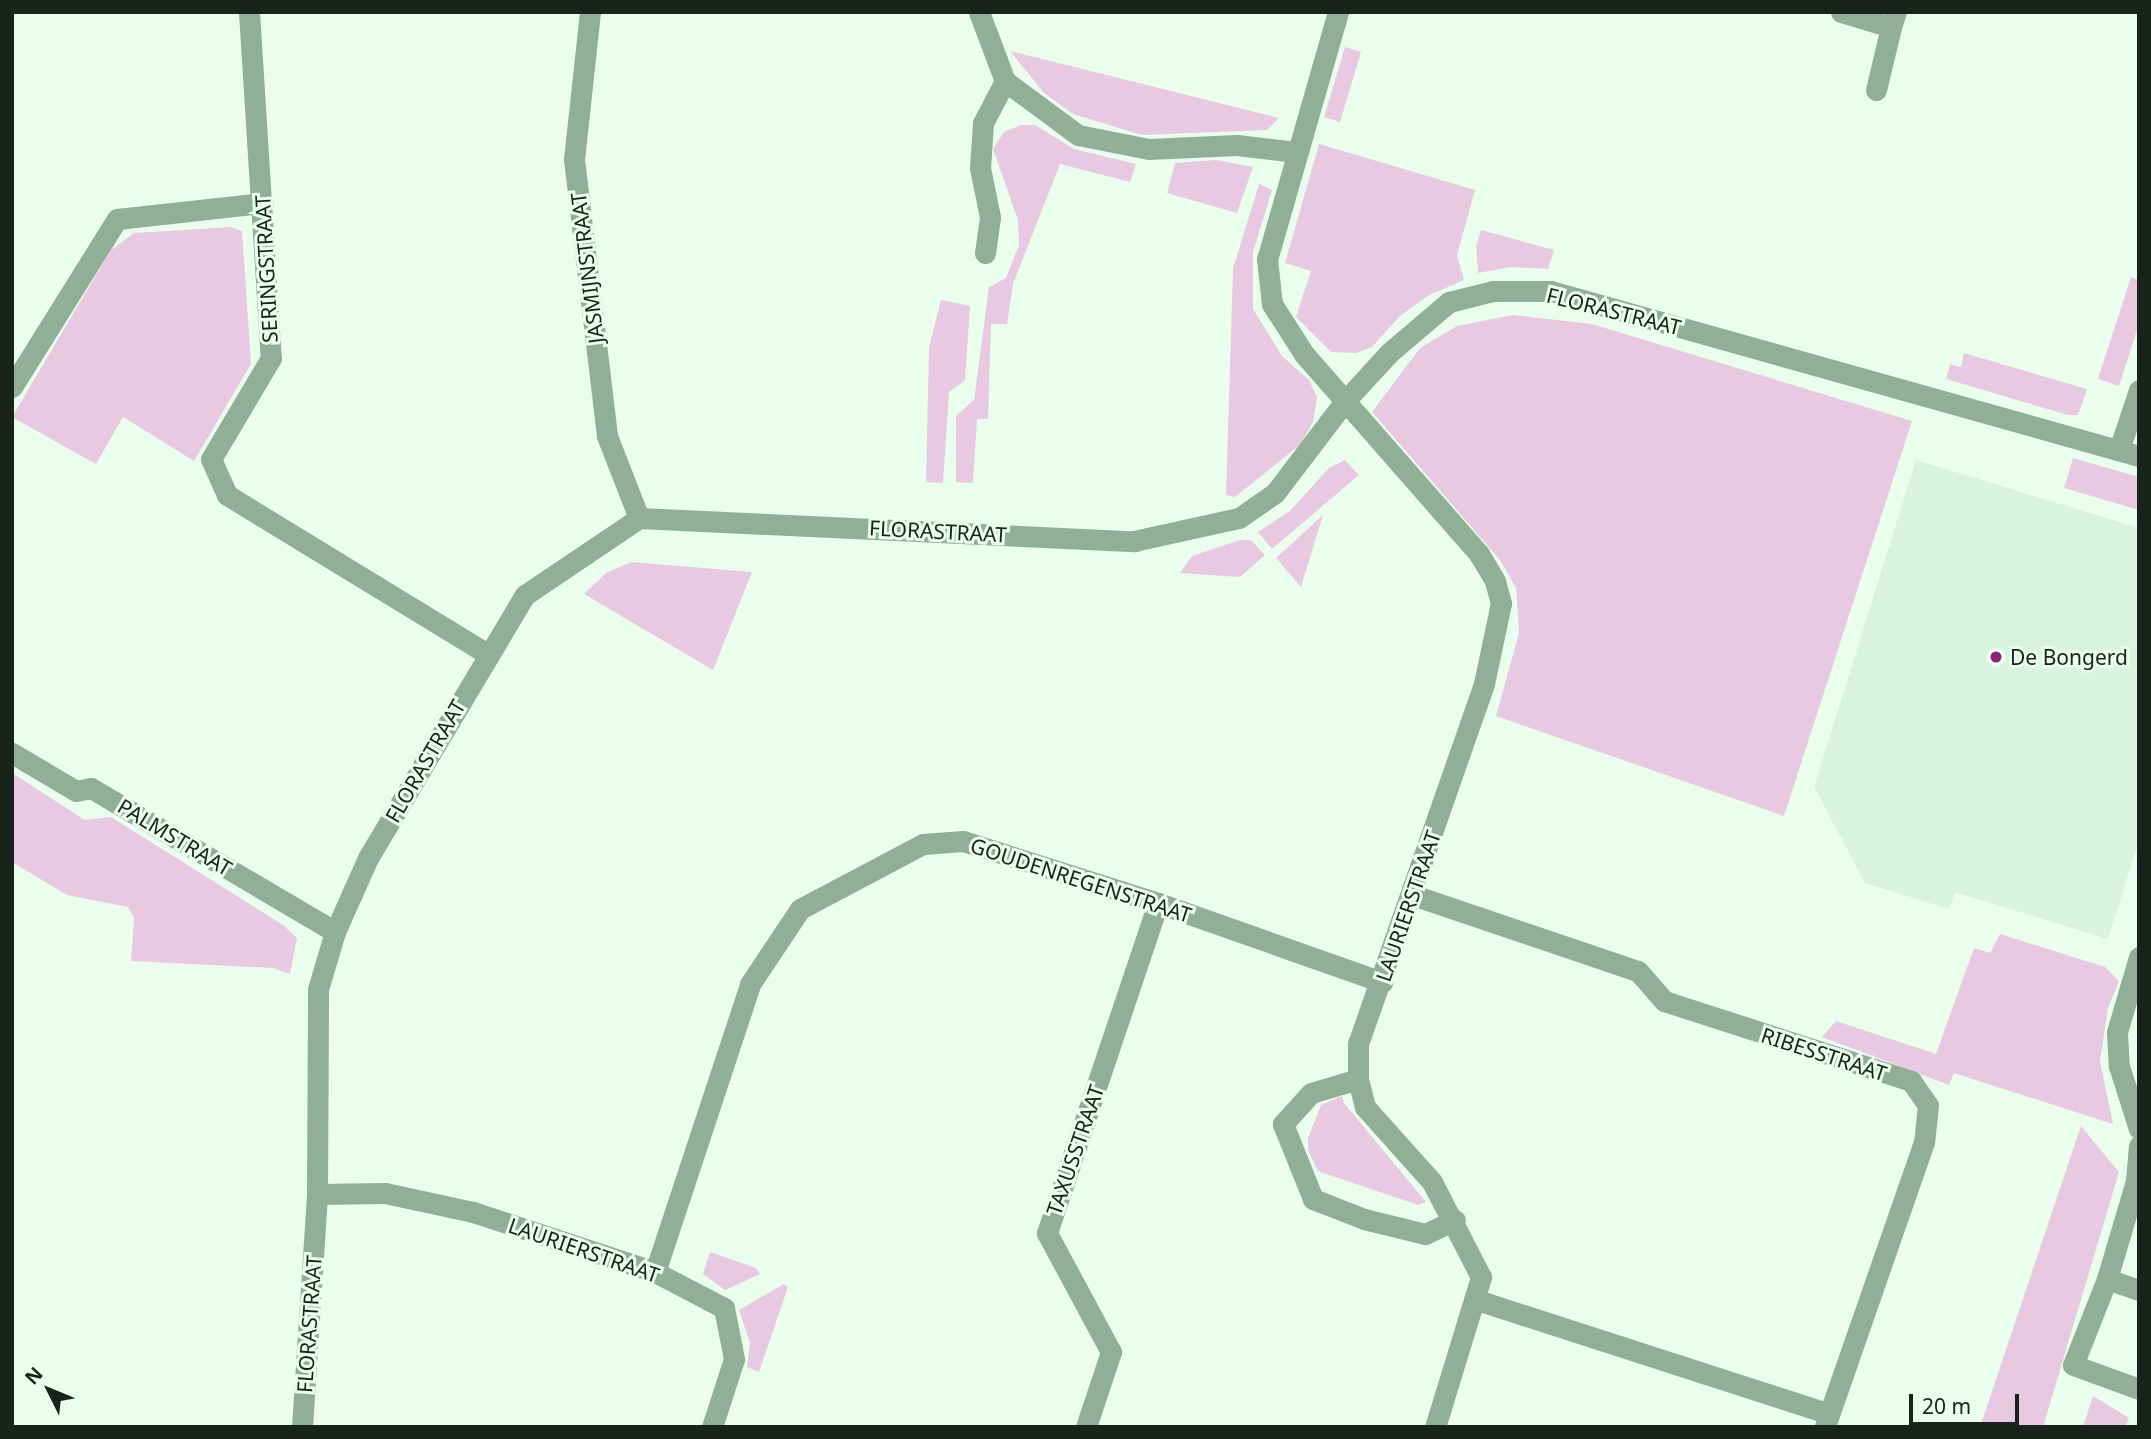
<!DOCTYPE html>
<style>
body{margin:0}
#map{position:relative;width:2151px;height:1439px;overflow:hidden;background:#eafeed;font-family:"Noto Sans",sans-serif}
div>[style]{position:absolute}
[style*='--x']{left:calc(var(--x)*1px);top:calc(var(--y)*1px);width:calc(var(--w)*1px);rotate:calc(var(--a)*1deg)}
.built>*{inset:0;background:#d9f4de}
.green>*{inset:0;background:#e9c9e1}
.minor>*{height:21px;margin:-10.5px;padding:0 10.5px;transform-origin:10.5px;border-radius:10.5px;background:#90af96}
.dots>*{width:19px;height:19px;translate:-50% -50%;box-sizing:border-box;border:4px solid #eafeed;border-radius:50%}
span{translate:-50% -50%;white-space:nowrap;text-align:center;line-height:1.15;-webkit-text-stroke:6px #eafeed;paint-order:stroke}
.street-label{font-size:21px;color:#1a221c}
.poi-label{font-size:21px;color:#1a221c}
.left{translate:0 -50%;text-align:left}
.frame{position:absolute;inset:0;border:14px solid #1a221c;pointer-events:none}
.north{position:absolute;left:14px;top:1355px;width:70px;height:70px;-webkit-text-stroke:5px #eafeed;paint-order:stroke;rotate:313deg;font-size:19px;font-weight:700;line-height:28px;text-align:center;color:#1a221c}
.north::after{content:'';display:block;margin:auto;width:24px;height:32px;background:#1a221c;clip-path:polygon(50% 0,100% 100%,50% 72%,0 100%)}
.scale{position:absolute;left:1909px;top:1394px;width:110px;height:32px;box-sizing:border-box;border:4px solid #1a221c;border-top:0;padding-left:9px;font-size:21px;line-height:24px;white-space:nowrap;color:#1a221c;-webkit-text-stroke:5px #eafeed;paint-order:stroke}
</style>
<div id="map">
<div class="built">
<i style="clip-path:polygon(1916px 460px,2139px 528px,2139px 840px,2108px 939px,1955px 892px,1949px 909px,1865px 883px,1814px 787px)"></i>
</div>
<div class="green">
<i style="clip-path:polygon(1345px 47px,1361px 52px,1340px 122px,1324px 117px)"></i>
<i style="clip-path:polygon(1010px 51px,1279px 118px,1267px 130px,1142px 135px,1073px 114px,1044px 93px)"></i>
<i style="clip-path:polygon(1021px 125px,1035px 125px,1074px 149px,1136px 164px,1130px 182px,1060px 164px,1013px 284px,1007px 324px,991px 324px,988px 419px,977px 419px,973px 483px,956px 482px,956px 416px,974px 400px,989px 287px,1006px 278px,1019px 245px,1018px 220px,993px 149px,1004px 132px)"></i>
<i style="clip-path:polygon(1319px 144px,1475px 190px,1457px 255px,1464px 280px,1429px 295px,1400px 316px,1372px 347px,1356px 353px,1331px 352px,1296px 317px,1311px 271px,1285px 263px)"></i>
<i style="clip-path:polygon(1216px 160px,1253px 167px,1237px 213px,1167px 193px,1175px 163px)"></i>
<i style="clip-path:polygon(1259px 184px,1272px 190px,1253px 252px,1253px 309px,1282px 356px,1309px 380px,1317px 397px,1313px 422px,1301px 444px,1235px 497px,1226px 495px,1233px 269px)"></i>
<i style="clip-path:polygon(231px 227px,242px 231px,251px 364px,194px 461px,123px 417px,96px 464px,12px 417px,111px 250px,134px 233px)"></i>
<i style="clip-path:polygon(1481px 230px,1554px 250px,1548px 269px,1511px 267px,1478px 273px,1476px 246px)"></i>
<i style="clip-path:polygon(2131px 277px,2139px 280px,2139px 324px,2119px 386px,2098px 379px)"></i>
<i style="clip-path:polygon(941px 300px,970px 306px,965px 380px,949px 392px,943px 483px,926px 482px,929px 347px)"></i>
<i style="clip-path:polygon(1513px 315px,1592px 324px,1912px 421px,1784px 816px,1496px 716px,1519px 633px,1516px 588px,1500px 560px,1372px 412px,1420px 348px,1457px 326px)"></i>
<i style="clip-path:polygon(1964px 353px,2087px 389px,2080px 410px,2077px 415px,2068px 415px,1946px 379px,1950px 364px,1961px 367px)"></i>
<i style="clip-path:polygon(2073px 458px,2139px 477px,2139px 510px,2064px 488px)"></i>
<i style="clip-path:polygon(1345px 460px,1359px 475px,1272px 549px,1258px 532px,1290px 511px,1329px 468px)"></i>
<i style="clip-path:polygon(1323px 515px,1301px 587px,1276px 558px)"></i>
<i style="clip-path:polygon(1240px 540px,1251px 540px,1265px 555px,1240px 577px,1180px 573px,1192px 556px)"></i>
<i style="clip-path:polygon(631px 562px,752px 572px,713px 670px,584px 594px,606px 573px)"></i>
<i style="clip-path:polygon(12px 773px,85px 820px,111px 817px,283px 925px,297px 938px,290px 974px,273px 968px,131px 961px,134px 918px,128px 907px,67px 895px,12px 862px)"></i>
<i style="clip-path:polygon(2000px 934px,2105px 967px,2119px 981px,2108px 1008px,2100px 1061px,2113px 1124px,1954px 1073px,1949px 1085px,1822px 1037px,1836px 1021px,1936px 1054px,1974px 948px,1990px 953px)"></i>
<i style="clip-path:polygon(1342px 1096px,1344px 1103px,1426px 1202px,1418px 1205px,1318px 1171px,1308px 1150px,1308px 1138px,1321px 1105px)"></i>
<i style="clip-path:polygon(2081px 1126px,2119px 1172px,2043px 1427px,1980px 1427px)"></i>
<i style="clip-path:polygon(710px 1252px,756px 1268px,760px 1274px,725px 1290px,703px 1274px)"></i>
<i style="clip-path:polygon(784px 1284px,788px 1287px,759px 1372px,747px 1367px,750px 1343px,739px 1310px)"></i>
<i style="clip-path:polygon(2093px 1396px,2129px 1418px,2125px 1427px,2083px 1427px)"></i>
</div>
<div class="minor">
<i style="--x:249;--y:12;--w:347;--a:86.4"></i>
<i style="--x:271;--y:358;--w:117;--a:120.7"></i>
<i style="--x:211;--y:459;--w:39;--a:66"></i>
<i style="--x:227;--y:495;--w:305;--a:31.4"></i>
<i style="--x:590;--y:12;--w:148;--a:96.2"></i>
<i style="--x:574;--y:159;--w:279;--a:83.2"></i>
<i style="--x:607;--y:436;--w:88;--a:68.7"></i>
<i style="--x:979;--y:12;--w:74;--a:69.4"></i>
<i style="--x:1005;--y:81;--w:91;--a:36.5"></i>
<i style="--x:1078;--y:135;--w:72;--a:11.2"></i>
<i style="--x:1149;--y:149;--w:88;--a:-2.6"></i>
<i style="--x:1237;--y:145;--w:60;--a:6.7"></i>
<i style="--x:1338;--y:12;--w:257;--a:106"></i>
<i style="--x:1267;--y:259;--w:45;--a:83.7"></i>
<i style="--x:1272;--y:304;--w:59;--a:57.4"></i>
<i style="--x:1304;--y:354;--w:266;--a:48.8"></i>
<i style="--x:1479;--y:554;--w:31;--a:59"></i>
<i style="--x:1495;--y:581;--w:23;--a:75"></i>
<i style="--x:1501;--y:603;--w:83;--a:101.9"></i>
<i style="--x:1484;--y:684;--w:380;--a:109.3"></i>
<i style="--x:1358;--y:1043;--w:36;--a:90"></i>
<i style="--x:1358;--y:1079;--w:29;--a:76"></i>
<i style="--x:1365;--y:1107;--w:101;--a:48.2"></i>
<i style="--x:1432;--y:1182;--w:107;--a:62.7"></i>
<i style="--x:1481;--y:1277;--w:157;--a:107"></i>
<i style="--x:1841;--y:12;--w:52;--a:16.7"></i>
<i style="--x:1891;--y:27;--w:16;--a:-72"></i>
<i style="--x:1876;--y:90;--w:65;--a:-76.6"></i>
<i style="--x:985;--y:253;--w:36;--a:-82"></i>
<i style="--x:990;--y:217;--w:50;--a:-101.5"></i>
<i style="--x:980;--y:168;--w:45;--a:-86.2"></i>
<i style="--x:983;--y:123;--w:47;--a:-62.4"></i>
<i style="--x:12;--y:387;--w:198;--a:-58"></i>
<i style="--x:117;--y:219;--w:147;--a:-6.3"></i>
<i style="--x:2119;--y:450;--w:63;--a:-71.6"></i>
<i style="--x:12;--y:753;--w:74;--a:30.7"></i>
<i style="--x:76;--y:791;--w:15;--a:-11"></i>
<i style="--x:91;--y:788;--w:283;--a:30.5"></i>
<i style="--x:1413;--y:895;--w:237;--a:18.7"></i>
<i style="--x:1638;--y:971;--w:40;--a:49"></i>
<i style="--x:1664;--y:1001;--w:260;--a:17.9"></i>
<i style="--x:1911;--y:1081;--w:29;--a:55"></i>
<i style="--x:1928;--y:1105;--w:37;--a:96"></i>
<i style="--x:1924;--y:1142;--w:302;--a:109.2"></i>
<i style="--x:2139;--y:957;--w:78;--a:106.3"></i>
<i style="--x:2117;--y:1032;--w:34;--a:87"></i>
<i style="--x:2119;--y:1066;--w:66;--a:72.4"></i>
<i style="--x:1358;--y:1079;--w:49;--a:163.4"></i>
<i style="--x:1311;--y:1093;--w:42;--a:132.1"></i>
<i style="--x:1283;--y:1124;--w:81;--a:68.2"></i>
<i style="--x:1313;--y:1199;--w:55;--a:21.4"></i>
<i style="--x:1364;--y:1219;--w:63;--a:13.8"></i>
<i style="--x:1425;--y:1234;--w:33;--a:-25"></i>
<i style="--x:2139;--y:1146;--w:35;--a:95"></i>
<i style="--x:2136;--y:1181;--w:102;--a:106.5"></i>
<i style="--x:2107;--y:1279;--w:92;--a:111.6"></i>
<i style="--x:2073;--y:1365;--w:70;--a:20"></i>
<i style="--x:317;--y:1194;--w:68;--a:-0.8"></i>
<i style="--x:385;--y:1193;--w:90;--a:12.2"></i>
<i style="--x:473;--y:1212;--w:192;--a:18.2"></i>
<i style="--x:655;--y:1272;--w:78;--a:27.6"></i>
<i style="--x:724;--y:1308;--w:52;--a:78.9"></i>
<i style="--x:734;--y:1359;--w:71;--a:107.9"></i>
<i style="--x:655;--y:1272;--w:303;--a:-71.7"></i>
<i style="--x:750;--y:984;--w:90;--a:-56.3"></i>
<i style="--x:800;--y:909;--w:139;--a:-27.9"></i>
<i style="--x:923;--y:844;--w:40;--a:-4.3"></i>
<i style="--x:963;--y:841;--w:205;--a:17.6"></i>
<i style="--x:1158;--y:903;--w:238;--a:19.4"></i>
<i style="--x:2107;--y:1279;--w:34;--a:19"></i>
<i style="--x:1477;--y:1300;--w:370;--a:17.9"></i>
<i style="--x:302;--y:1427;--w:233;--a:-86.3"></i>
<i style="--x:317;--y:1194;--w:205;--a:-89.7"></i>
<i style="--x:318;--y:989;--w:59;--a:-73.4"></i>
<i style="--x:335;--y:932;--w:81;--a:-66"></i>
<i style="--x:368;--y:858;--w:306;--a:-59.2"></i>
<i style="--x:525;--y:595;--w:138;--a:-34"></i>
<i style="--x:639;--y:518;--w:496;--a:2.7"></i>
<i style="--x:1134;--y:541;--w:107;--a:-12.4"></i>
<i style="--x:1239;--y:518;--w:44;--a:-34.8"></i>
<i style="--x:1275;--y:493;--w:116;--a:-52.7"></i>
<i style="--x:1345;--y:401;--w:65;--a:-47.5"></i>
<i style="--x:1389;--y:353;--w:79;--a:-40.4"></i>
<i style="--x:1449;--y:302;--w:45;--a:-14"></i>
<i style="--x:1493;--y:291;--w:58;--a:0"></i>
<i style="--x:1551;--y:291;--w:611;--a:15.67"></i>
<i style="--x:1086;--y:1427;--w:79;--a:-71.6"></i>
<i style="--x:1111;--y:1352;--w:135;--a:-118.3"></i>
<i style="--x:1047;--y:1233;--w:348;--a:-71.4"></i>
</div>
<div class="dots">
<i style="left:1996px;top:657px;background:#8f1e7f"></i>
</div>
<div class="street-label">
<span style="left:587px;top:268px;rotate:-97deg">JASMIJNSTRAAT</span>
<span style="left:266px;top:269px;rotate:-93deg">SERINGSTRAAT</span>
<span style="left:1614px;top:311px;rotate:14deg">FLORASTRAAT</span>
<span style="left:938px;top:531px;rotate:3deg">FLORASTRAAT</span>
<span style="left:425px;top:761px;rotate:-60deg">FLORASTRAAT</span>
<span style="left:175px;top:837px;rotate:31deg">PALMSTRAAT</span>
<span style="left:1081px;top:880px;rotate:18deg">GOUDENREGENSTRAAT</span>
<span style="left:1408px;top:906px;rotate:-71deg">LAURIERSTRAAT</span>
<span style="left:1824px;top:1054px;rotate:18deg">RIBESSTRAAT</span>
<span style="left:1075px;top:1150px;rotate:-71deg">TAXUSSTRAAT</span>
<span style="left:584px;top:1250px;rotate:19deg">LAURIERSTRAAT</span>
<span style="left:309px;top:1324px;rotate:-86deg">FLORASTRAAT</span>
</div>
<div class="poi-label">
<span class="left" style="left:2010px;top:657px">De Bongerd</span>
</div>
<div class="frame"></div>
<div class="north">N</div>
<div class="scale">20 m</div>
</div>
